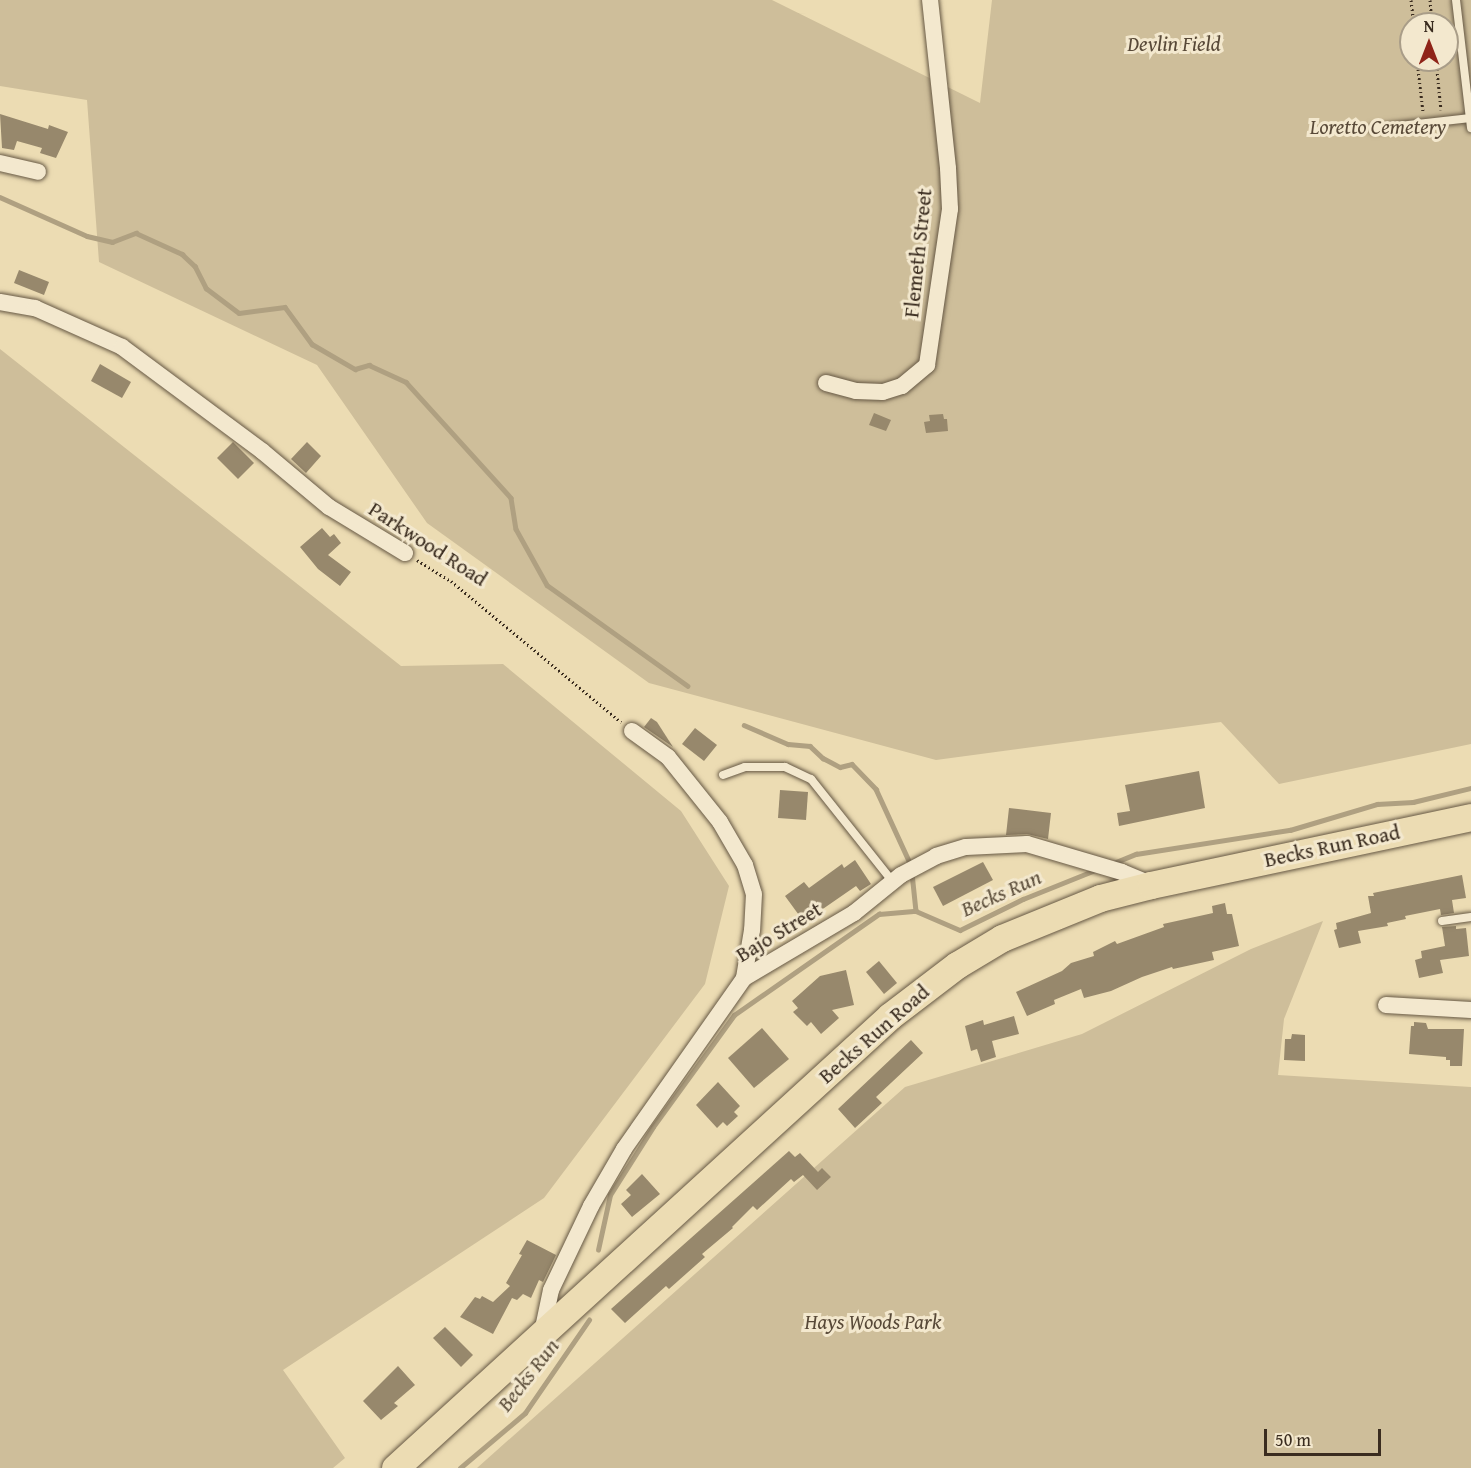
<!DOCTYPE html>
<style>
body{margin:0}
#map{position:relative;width:1471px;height:1468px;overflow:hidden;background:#ecdcb3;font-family:"Gentium Book Plus",serif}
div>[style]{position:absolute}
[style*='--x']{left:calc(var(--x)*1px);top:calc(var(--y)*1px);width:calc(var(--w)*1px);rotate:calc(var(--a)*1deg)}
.green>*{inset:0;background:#cebe9a}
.stream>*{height:4.5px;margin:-2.25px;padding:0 2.25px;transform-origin:2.25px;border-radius:2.25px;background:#afa081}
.building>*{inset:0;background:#97886c}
.path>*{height:3px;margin-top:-1.5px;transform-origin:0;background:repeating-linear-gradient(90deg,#3a2c1f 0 1.5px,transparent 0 4.5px)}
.roads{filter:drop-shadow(0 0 2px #665844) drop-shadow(0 0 2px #665844)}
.service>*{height:8px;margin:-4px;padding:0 4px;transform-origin:4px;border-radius:4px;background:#f3e8ce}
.minor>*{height:16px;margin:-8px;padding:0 8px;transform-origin:8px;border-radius:8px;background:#f3e8ce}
.primary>*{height:27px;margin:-13.5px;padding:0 13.5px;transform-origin:13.5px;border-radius:13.5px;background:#ecdcb3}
span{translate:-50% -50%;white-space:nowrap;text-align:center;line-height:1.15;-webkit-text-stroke:6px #f3e8ce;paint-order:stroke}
.park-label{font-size:21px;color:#584938;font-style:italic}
.street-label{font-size:21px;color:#3a2c1f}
.water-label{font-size:22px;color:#5d4f3c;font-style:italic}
.north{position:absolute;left:1399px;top:12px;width:60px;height:60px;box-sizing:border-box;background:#f3e8ce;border:2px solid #a99d88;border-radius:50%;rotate:0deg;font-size:16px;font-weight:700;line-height:24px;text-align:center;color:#3a2c1f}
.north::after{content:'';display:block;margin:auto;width:21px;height:27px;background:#8f2418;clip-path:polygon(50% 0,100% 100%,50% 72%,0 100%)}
.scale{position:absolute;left:1264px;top:1429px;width:117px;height:27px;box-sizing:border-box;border:3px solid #3a2c1f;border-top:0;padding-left:8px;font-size:18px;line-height:21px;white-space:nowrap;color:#3a2c1f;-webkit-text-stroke:4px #f3e8ce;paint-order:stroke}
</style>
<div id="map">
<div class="green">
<i style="clip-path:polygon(evenodd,0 0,772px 0,980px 103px,992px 0,1471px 0,1471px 744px,1279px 784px,1221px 722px,936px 760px,649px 683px,427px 523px,317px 365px,99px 262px,87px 100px,0 86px,0 0,1411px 24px,1447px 24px,1447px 60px,1411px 60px,1411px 24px)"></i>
<i style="clip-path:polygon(0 349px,401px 666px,503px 664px,681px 811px,729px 886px,705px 984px,544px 1198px,283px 1370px,345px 1458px,333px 1468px,0 1468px)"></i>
<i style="clip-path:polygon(1323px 921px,1284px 1019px,1278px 1075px,1471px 1087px,1471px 1468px,477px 1468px,905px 1087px,1082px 1034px,1251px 949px)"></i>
</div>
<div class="stream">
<i style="--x:0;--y:197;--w:95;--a:24.1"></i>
<i style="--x:87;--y:236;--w:26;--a:13"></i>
<i style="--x:112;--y:242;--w:26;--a:-21"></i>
<i style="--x:136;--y:233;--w:51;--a:24.5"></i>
<i style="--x:182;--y:254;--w:18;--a:43"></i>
<i style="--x:195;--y:266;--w:25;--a:63"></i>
<i style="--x:206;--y:288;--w:41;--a:37.1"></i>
<i style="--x:239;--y:313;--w:46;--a:-7.4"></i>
<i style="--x:285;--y:307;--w:46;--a:53.9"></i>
<i style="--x:312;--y:344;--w:50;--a:30.2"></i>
<i style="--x:355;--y:369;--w:15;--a:-16"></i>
<i style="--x:369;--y:365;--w:41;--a:24.7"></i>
<i style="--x:406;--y:382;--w:156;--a:47.8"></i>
<i style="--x:511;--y:498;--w:31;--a:81"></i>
<i style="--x:516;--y:529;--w:64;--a:61"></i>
<i style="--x:547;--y:585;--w:173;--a:35.6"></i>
<i style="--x:744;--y:725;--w:48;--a:23.4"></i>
<i style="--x:788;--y:744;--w:22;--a:5"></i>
<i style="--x:810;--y:746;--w:18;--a:43"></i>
<i style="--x:823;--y:758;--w:19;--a:28"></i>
<i style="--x:840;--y:767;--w:12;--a:-14"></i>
<i style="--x:852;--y:764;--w:35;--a:46"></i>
<i style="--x:876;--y:789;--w:84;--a:65.3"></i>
<i style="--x:1111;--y:864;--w:27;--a:-22"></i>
<i style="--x:1136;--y:854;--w:156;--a:-8.9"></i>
<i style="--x:1290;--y:830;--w:91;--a:-16.6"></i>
<i style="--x:1377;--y:804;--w:36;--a:-3"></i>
<i style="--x:1413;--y:802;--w:60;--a:-13.6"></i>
<i style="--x:912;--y:873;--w:38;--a:84"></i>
<i style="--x:598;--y:1250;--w:56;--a:-77.7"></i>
<i style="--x:610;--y:1195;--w:80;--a:-57.7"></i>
<i style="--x:653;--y:1127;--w:138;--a:-54.1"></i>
<i style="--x:734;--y:1015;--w:177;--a:-34.9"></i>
<i style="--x:879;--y:914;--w:37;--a:-5"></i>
<i style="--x:916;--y:911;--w:48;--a:23.4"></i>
<i style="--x:960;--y:930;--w:70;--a:-26.2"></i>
<i style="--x:1023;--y:899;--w:78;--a:-21.9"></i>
<i style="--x:460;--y:1468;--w:85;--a:-40.2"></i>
<i style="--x:525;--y:1413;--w:113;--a:-55.5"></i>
</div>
<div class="building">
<i style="clip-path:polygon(0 114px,48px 129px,49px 125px,68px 132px,56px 158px,40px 153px,42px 148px,17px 141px,14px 150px,2px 148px)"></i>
<i style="clip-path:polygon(19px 270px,49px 282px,44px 295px,14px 283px)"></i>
<i style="clip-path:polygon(100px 364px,131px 382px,122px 398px,91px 381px)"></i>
<i style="clip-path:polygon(874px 413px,891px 420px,886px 431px,869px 425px)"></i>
<i style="clip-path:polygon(943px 414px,944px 419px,947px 419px,948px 431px,926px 433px,924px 422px,930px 421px,929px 415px)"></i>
<i style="clip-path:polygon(233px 442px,254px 463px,238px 479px,217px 458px)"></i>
<i style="clip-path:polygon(307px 442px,321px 456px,306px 473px,291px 459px)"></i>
<i style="clip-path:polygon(322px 528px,330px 537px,334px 534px,341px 543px,328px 555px,351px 572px,340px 586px,318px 569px,300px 547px)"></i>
<i style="clip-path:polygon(651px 718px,657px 722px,673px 747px,644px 727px)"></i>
<i style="clip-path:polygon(695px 728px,717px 745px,704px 761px,682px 744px)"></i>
<i style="clip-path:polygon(1199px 771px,1205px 808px,1119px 826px,1117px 813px,1130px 811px,1125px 785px)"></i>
<i style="clip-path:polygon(780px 790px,808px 792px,806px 820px,778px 818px)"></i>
<i style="clip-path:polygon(1009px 808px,1051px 813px,1048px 839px,1027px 834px,1006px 835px)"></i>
<i style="clip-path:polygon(855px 860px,871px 884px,860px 891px,856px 886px,804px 922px,785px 896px,804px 882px,809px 888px,842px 864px,844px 868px)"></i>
<i style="clip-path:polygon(983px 862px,993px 880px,943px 906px,933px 887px)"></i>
<i style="clip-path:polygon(1462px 875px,1466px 898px,1452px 900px,1454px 913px,1441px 915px,1440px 909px,1405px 916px,1406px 919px,1387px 923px,1388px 926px,1358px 931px,1361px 943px,1339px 948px,1334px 930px,1337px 929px,1336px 923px,1371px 913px,1368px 896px,1374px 896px,1373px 893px)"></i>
<i style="clip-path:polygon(1225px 903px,1227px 914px,1232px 914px,1239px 946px,1212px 952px,1214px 960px,1173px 969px,1172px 967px,1142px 977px,1111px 991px,1084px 998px,1081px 989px,1054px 1000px,1055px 1004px,1027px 1016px,1016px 992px,1062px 971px,1071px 963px,1094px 956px,1093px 952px,1115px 941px,1117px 944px,1164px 927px,1163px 924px,1213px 913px,1212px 906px)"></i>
<i style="clip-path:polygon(1456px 926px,1456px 929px,1466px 928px,1469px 956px,1440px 960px,1443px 973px,1419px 978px,1415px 960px,1422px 958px,1421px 951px,1445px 946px,1442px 927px)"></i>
<i style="clip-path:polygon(879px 961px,897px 983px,884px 994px,866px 972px)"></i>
<i style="clip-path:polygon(846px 970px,854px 1005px,832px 1010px,839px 1018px,821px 1034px,811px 1022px,807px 1026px,793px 1012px,798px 1008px,792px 1001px,820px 976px)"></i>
<i style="clip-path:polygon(1014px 1016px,1019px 1034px,992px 1041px,996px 1057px,981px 1062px,977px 1049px,971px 1051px,965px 1026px,983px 1020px,984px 1025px)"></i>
<i style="clip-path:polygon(1414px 1022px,1426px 1023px,1428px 1029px,1464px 1029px,1462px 1066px,1450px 1066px,1450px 1060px,1446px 1060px,1446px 1057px,1409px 1054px,1411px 1026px,1414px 1026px)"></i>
<i style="clip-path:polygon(762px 1028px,789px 1059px,754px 1088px,728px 1058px)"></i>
<i style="clip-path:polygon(1292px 1034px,1305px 1035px,1305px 1061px,1284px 1060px,1285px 1039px,1291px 1039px)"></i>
<i style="clip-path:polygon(911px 1040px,923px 1053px,876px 1097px,882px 1103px,855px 1128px,838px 1109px)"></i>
<i style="clip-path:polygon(718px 1082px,740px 1106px,734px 1112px,738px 1116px,727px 1126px,723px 1122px,717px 1128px,696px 1105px)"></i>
<i style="clip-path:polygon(789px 1151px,795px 1157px,800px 1153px,818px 1172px,822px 1168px,831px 1177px,817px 1190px,803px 1175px,794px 1182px,791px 1179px,757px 1210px,753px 1206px,732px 1227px,733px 1228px,702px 1254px,705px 1257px,669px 1289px,666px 1286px,625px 1323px,611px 1309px)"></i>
<i style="clip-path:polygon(642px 1174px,660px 1194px,632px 1217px,621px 1204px,631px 1195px,626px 1190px)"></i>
<i style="clip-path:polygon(527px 1240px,556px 1255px,543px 1282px,539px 1280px,531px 1298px,523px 1294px,517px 1300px,512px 1298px,493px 1334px,460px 1317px,475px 1297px,480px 1299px,482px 1296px,493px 1302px,510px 1286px,506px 1283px,522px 1255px,519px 1254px)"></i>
<i style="clip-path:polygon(445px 1327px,473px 1355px,461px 1367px,433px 1338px)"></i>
<i style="clip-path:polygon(398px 1366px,415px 1385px,394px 1403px,398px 1406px,381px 1420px,363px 1401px)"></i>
</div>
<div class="path">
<i style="--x:1411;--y:0;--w:24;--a:83"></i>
<i style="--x:1430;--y:0;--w:24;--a:85"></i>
<i style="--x:1417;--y:60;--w:52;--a:83.4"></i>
<i style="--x:1436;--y:60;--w:50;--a:84.3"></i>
<i style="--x:417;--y:560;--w:40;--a:32"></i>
<i style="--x:451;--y:581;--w:221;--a:39.7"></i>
</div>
<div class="roads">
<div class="service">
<i style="--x:1456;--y:0;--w:129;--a:83.3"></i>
<i style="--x:1373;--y:129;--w:98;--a:-6.5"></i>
<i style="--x:723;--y:775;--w:23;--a:-20"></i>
<i style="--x:745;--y:767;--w:40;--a:0"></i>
<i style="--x:785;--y:767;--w:29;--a:25"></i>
<i style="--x:811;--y:779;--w:132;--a:51.5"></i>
<i style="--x:1442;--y:921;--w:29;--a:-8"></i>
</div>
<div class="minor">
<i style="--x:0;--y:163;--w:39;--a:13"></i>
<i style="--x:0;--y:302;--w:36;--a:10"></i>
<i style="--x:35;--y:308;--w:95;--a:24.1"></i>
<i style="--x:122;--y:347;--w:174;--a:36.6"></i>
<i style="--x:262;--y:451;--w:87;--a:39.9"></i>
<i style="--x:329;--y:507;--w:89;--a:31.2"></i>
<i style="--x:826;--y:383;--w:31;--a:15"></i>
<i style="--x:856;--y:391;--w:27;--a:2"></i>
<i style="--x:883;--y:392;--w:20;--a:-18"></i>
<i style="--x:902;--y:386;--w:33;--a:-40"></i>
<i style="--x:927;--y:365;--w:158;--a:-81.6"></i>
<i style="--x:950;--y:209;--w:41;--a:-92.8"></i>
<i style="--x:948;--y:168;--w:169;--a:-96.1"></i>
<i style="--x:632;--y:731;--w:44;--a:35.8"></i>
<i style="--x:668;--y:757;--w:83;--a:51.3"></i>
<i style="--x:720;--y:822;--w:50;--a:59.8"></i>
<i style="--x:745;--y:865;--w:30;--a:73"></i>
<i style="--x:754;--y:894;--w:36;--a:93"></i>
<i style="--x:752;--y:930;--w:49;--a:99.5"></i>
<i style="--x:1386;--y:1005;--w:85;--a:3.4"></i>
<i style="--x:542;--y:1333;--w:44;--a:-78.2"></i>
<i style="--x:551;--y:1290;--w:93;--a:-64.5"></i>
<i style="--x:591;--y:1206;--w:66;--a:-59.9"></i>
<i style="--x:624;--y:1149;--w:209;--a:-54.9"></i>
<i style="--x:744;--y:978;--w:128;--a:-30.6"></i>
<i style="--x:854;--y:913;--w:60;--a:-39"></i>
<i style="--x:901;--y:875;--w:40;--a:-28"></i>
<i style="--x:936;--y:856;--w:31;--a:-17"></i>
<i style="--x:966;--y:847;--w:61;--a:-2.8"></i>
<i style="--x:1027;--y:844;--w:99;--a:16.4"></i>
<i style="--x:1122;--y:872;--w:30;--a:23"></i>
</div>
<div class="primary">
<i style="--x:395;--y:1468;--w:670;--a:-42.4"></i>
<i style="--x:890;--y:1016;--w:84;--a:-37.3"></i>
<i style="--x:957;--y:965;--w:52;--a:-31"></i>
<i style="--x:1002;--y:938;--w:106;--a:-22.2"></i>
<i style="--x:1100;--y:898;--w:53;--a:-14.3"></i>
<i style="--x:1151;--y:885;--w:327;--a:-12"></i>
</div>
</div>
<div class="park-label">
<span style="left:1174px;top:44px">Devlin Field</span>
<span style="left:1378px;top:127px">Loretto Cemetery</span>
<span style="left:873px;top:1322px">Hays Woods Park</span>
</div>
<div class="street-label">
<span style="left:918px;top:253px;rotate:-84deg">Flemeth Street</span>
<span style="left:428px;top:544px;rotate:33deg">Parkwood Road</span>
<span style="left:1332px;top:846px;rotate:-12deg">Becks Run Road</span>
<span style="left:779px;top:932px;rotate:-31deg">Bajo Street</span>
<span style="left:874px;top:1034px;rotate:-41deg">Becks Run Road</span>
</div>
<div class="water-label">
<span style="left:1001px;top:893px;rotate:-24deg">Becks Run</span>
<span style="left:528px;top:1375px;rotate:-52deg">Becks Run</span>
</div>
<div class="north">N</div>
<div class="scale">50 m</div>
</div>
